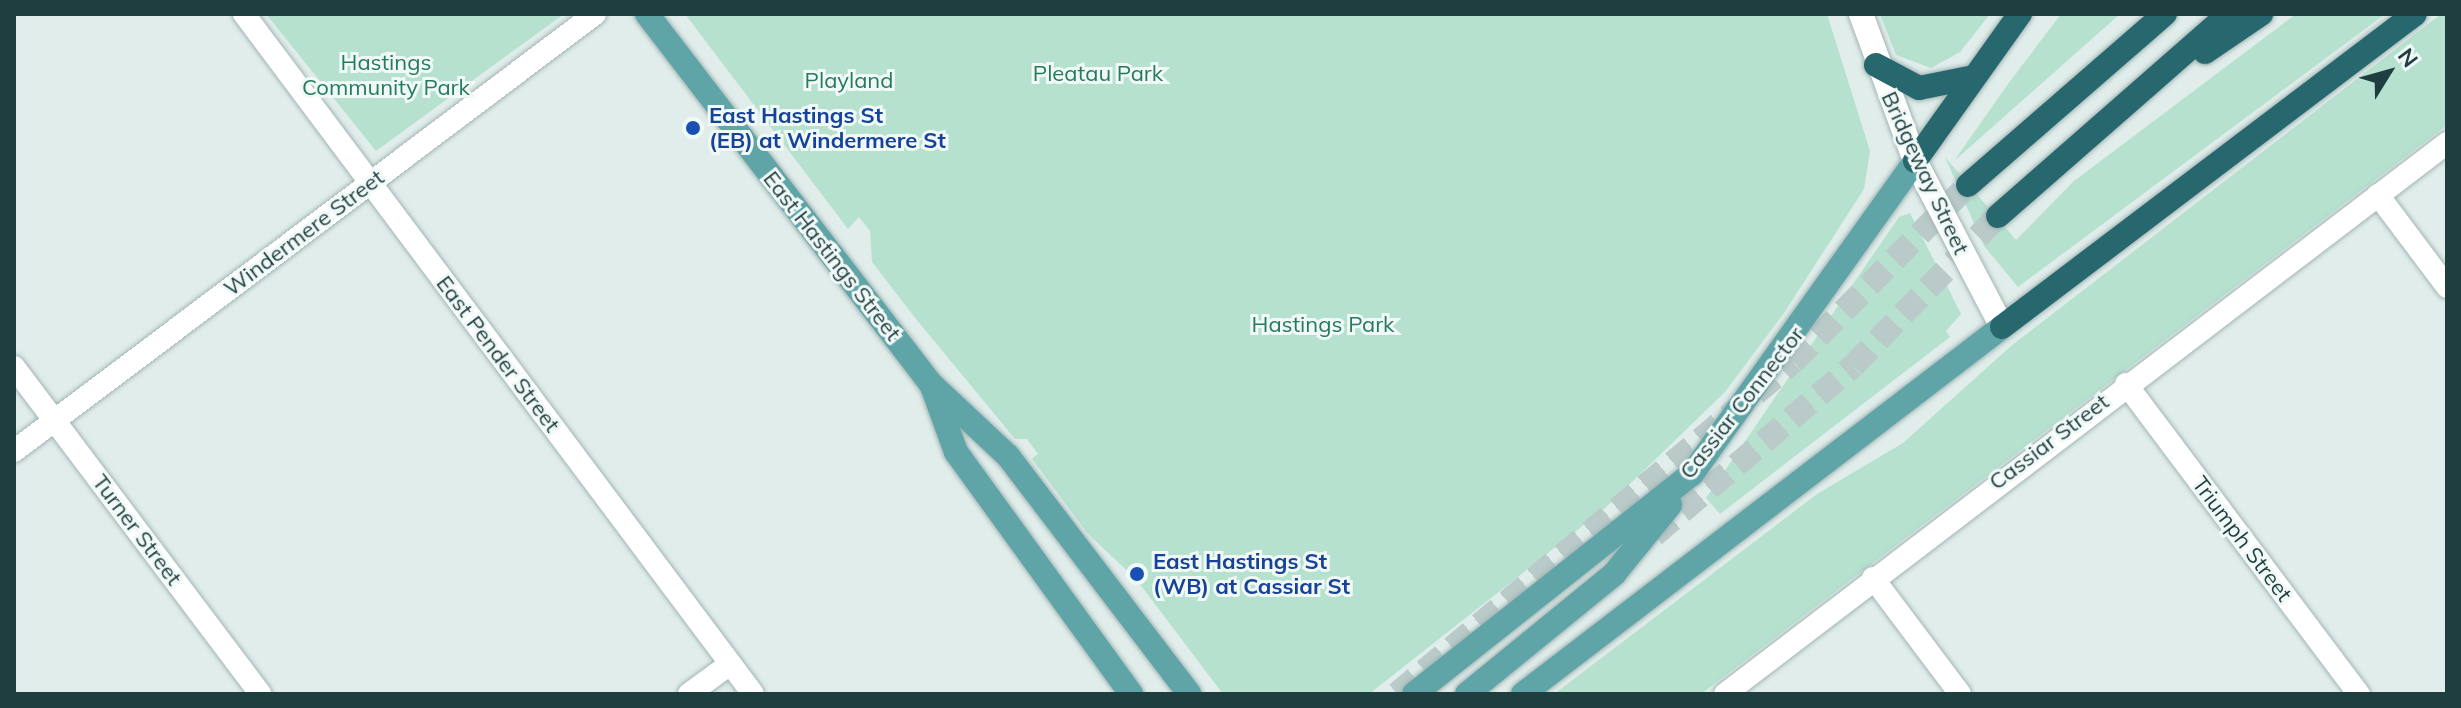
<!DOCTYPE html>
<style>
body{margin:0}
#map{position:relative;width:2461px;height:708px;overflow:hidden;background:#e0edeb;font-family:Mulish,sans-serif}
div>[style]{position:absolute}
[style*='--x']{left:calc(var(--x)*1px);top:calc(var(--y)*1px);width:calc(var(--w)*1px);rotate:calc(var(--a)*1deg)}
.green>*{inset:0;background:#b6e1cf}
.highway-tunnel>*{height:24px;margin-top:-12px;transform-origin:0;background:repeating-linear-gradient(90deg,#b9cac9 0 24px,transparent 0 36px)}
.roads{filter:drop-shadow(0 0 2px #a2b5b4) drop-shadow(0 0 2px #a2b5b4)}
.street>*{height:22px;margin:-11px;padding:0 11px;transform-origin:11px;border-radius:11px;background:#fff}
.secondary>*{height:24px;margin:-12px;padding:0 12px;transform-origin:12px;border-radius:12px;background:#fff}
.primary>*{height:24px;margin:-12px;padding:0 12px;transform-origin:12px;border-radius:12px;background:#5fa5a8}
.highway>*{height:24px;margin:-12px;padding:0 12px;transform-origin:12px;border-radius:12px;background:#27686f}
.dots>*{width:22px;height:22px;translate:-50% -50%;box-sizing:border-box;border:4px solid #f1f9f7;border-radius:50%}
span{translate:-50% -50%;white-space:nowrap;text-align:center;line-height:1.15;-webkit-text-stroke:6px #f1f9f7;paint-order:stroke}
.park-label{font-size:22px;color:#247b60}
.transit-label{font-size:22px;color:#164399;font-weight:700}
.left{translate:0 -50%;text-align:left}
.street-label{font-size:22px;color:#1f3e40}
.frame{position:absolute;inset:0;border:16px solid #1f3e40;pointer-events:none}
.north{position:absolute;left:2349px;top:32px;width:80px;height:80px;-webkit-text-stroke:6px #f1f9f7;paint-order:stroke;rotate:53deg;font-size:22px;font-weight:700;line-height:32px;text-align:center;color:#1f3e40}
.north::after{content:'';display:block;margin:auto;width:28px;height:36px;background:#1f3e40;clip-path:polygon(50% 0,100% 100%,50% 72%,0 100%)}
</style>
<div id="map">
<div class="green">
<i style="clip-path:polygon(266px 14px,564px 14px,376px 151px)"></i>
<i style="clip-path:polygon(685px 14px,1827px 14px,1870px 151px,1864px 189px,1784px 313px,1725px 392px,1604px 509px,1369px 694px,1223px 694px,1136px 579px,1088px 534px,1032px 459px,1038px 454px,1027px 439px,1015px 439px,916px 319px,872px 262px,870px 231px,859px 217px,848px 229px)"></i>
<i style="clip-path:polygon(1880px 14px,1990px 14px,1960px 52px,1931px 68px,1896px 55px)"></i>
<i style="clip-path:polygon(2061px 14px,2120px 14px,1954px 161px,2008px 84px)"></i>
<i style="clip-path:polygon(2296px 14px,2385px 14px,2018px 287px,1984px 246px,1945px 157px,2016px 240px,2074px 181px)"></i>
<i style="clip-path:polygon(2441px 14px,2447px 14px,2447px 125px,1701px 694px,1554px 694px,1817px 494px,1903px 443px,2011px 346px)"></i>
<i style="clip-path:polygon(1910px 213px,1961px 314px,1946px 331px,1950px 337px,1720px 514px,1706px 498px,1899px 217px)"></i>
</div>
<div class="highway-tunnel">
<i style="--x:1654;--y:535;--w:261;--a:-40.3"></i>
<i style="--x:1853;--y:366;--w:209;--a:-46"></i>
<i style="--x:1397;--y:694;--w:517;--a:-39.98"></i>
<i style="--x:1793;--y:362;--w:249;--a:-45.3"></i>
</div>
<div class="roads">
<div class="street">
<i style="--x:244;--y:14;--w:849;--a:53.18"></i>
<i style="--x:2378;--y:195;--w:115;--a:53.1"></i>
<i style="--x:14;--y:367;--w:409;--a:53"></i>
<i style="--x:2126;--y:384;--w:388;--a:53.1"></i>
<i style="--x:14;--y:451;--w:727;--a:-36.95"></i>
<i style="--x:1873;--y:578;--w:145;--a:53.1"></i>
<i style="--x:689;--y:694;--w:51;--a:-36.2"></i>
<i style="--x:1725;--y:694;--w:908;--a:-37.35"></i>
</div>
<div class="secondary">
<i style="--x:1861;--y:14;--w:157;--a:69.8"></i>
<i style="--x:1915;--y:161;--w:187;--a:62.3"></i>
</div>
<div class="primary">
<i style="--x:647;--y:14;--w:466;--a:52.5"></i>
<i style="--x:931;--y:384;--w:105;--a:43.1"></i>
<i style="--x:1008;--y:456;--w:299;--a:52.7"></i>
<i style="--x:932;--y:386;--w:70;--a:70"></i>
<i style="--x:956;--y:452;--w:299;--a:54.1"></i>
<i style="--x:1414;--y:694;--w:355;--a:-38.4"></i>
<i style="--x:1692;--y:474;--w:384;--a:-54.5"></i>
<i style="--x:1467;--y:694;--w:190;--a:-39.2"></i>
<i style="--x:1614;--y:574;--w:89;--a:-50.9"></i>
<i style="--x:1523;--y:694;--w:603;--a:-37.46"></i>
</div>
<div class="highway">
<i style="--x:2205;--y:52;--w:68;--a:-34.2"></i>
<i style="--x:1876;--y:65;--w:49;--a:28.1"></i>
<i style="--x:1919;--y:88;--w:56;--a:-11.3"></i>
<i style="--x:1915;--y:161;--w:181;--a:-54.5"></i>
<i style="--x:1968;--y:185;--w:261;--a:-41"></i>
<i style="--x:1998;--y:216;--w:307;--a:-41.2"></i>
<i style="--x:2002;--y:327;--w:518;--a:-37.16"></i>
</div>
</div>
<div class="dots">
<i style="left:693px;top:128px;background:#1a4fb4"></i>
<i style="left:1137px;top:574px;background:#1a4fb4"></i>
</div>
<div class="park-label">
<span style="left:386px;top:75px">Hastings<br>Community Park</span>
<span style="left:1098px;top:74px">Pleatau Park</span>
<span style="left:849px;top:81px">Playland</span>
<span style="left:1323px;top:325px">Hastings Park</span>
</div>
<div class="transit-label">
<span class="left" style="left:709px;top:128px">East Hastings St<br>(EB) at Windermere St</span>
<span class="left" style="left:1153px;top:574px">East Hastings St<br>(WB) at Cassiar St</span>
</div>
<div class="street-label">
<span style="left:1925px;top:173px;rotate:65deg">Bridgeway Street</span>
<span style="left:304px;top:233px;rotate:-37deg">Windermere Street</span>
<span style="left:832px;top:256px;rotate:52deg">East Hastings Street</span>
<span style="left:498px;top:354px;rotate:53deg">East Pender Street</span>
<span style="left:1742px;top:403px;rotate:-52deg">Cassiar Connector</span>
<span style="left:2049px;top:442px;rotate:-37deg">Cassiar Street</span>
<span style="left:137px;top:530px;rotate:53deg">Turner Street</span>
<span style="left:2242px;top:539px;rotate:53deg">Triumph Street</span>
</div>
<div class="frame"></div>
<div class="north">N</div>
</div>
